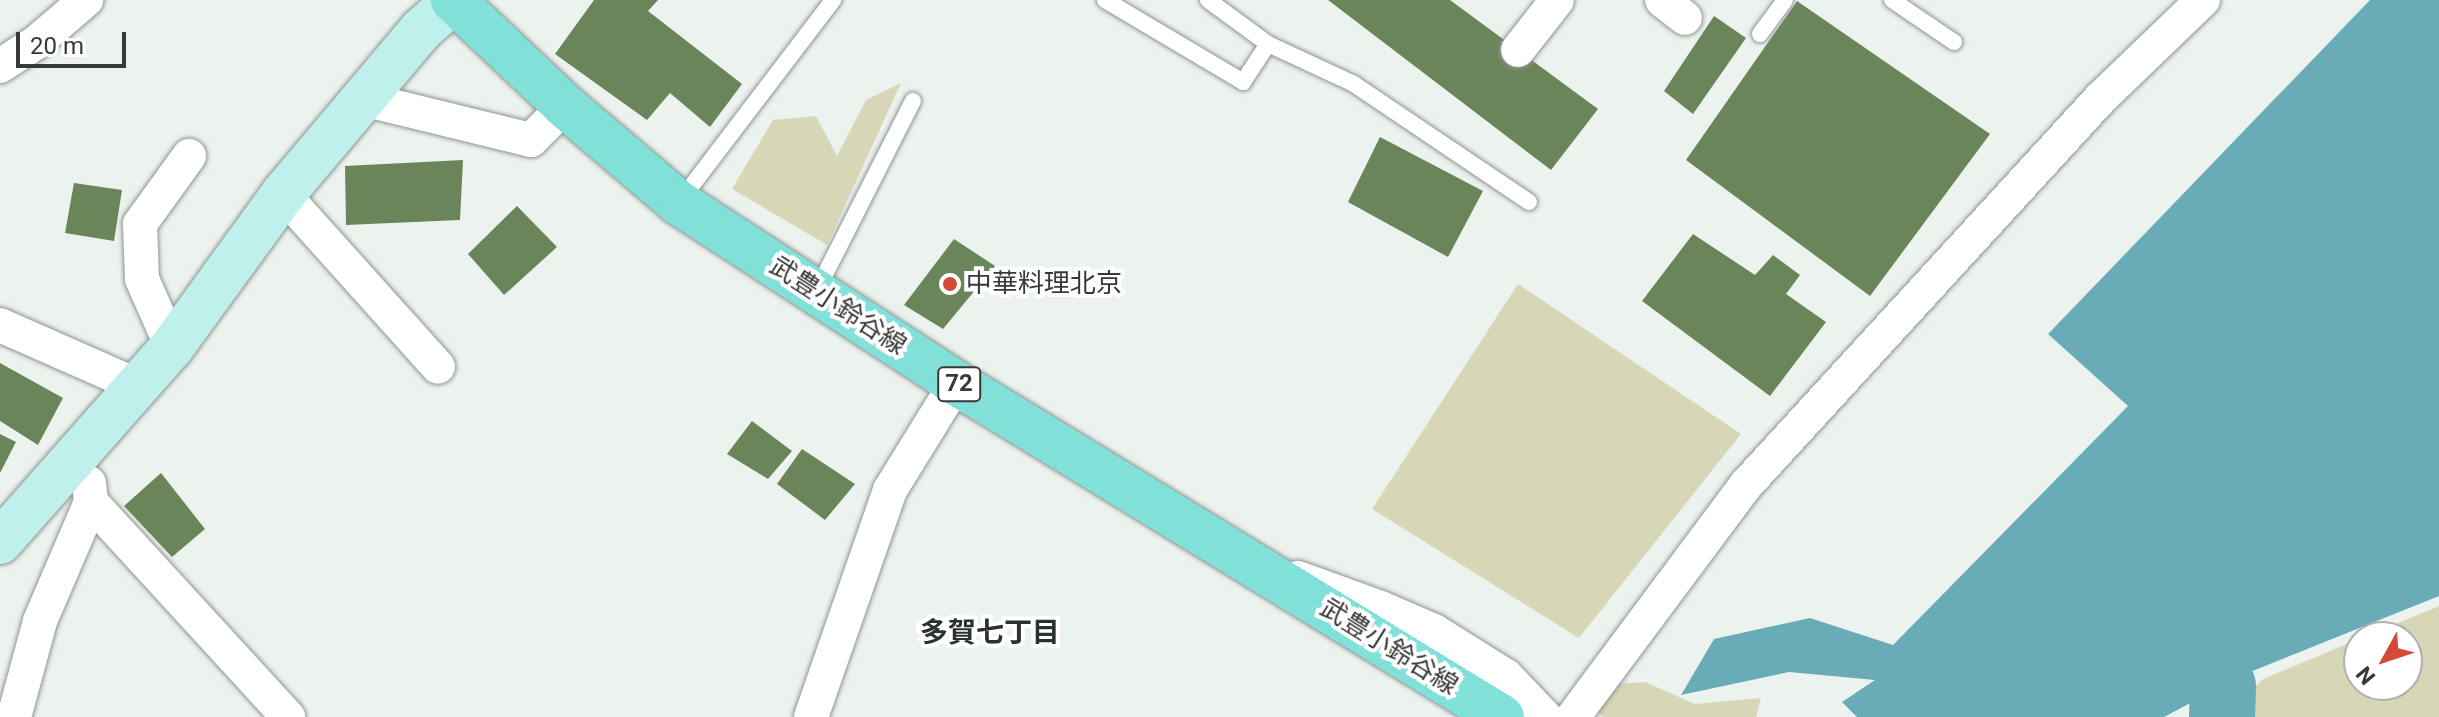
<!DOCTYPE html>
<meta charset="utf-8">
<style>
body{margin:0}
#map{position:relative;width:2439px;height:717px;overflow:hidden;background:#ecf3ef;font-family:Roboto,"Noto Sans JP",sans-serif}
div>[style]{position:absolute}
[style*='--x']{left:calc(var(--x)*1px);top:calc(var(--y)*1px);width:calc(var(--w)*1px);rotate:calc(var(--a)*1deg)}
.green>*{inset:0;background:#d7d7b8}
.water>*{inset:0;background:#69acb8}
.river>*{height:66px;margin:-33px;padding:0 33px;transform-origin:33px;border-radius:33px;background:#69acb8}
.building>*{inset:0;background:#6a855a}
.roads{filter:drop-shadow(0 0 2px #8e9591) drop-shadow(0 0 2px #8e9591)}
.lane>*{height:16px;margin:-8px;padding:0 8px;transform-origin:8px;border-radius:8px;background:#fff}
.street>*{height:34px;margin:-17px;padding:0 17px;transform-origin:17px;border-radius:17px;background:#fff}
.secondary>*{height:44px;margin:-22px;padding:0 22px;transform-origin:22px;border-radius:22px;background:#c0f0ec}
.primary>*{height:44px;margin:-22px;padding:0 22px;transform-origin:22px;border-radius:22px;background:#81e0d8}
.dots>*{width:22px;height:22px;translate:-50% -50%;box-sizing:border-box;border:4px solid #fff;border-radius:50%}
span{translate:-50% -50%;white-space:nowrap;text-align:center;line-height:1.15;-webkit-text-stroke:8px #fff;paint-order:stroke}
.shield-label span{padding:2px 6px;background:#fff;border:2px solid;border-radius:6px;-webkit-text-stroke-width:0}
.shield-label{font-size:24px;color:#363937;font-weight:700}
.poi-label{font-size:26px;color:#363937}
.left{translate:0 -50%;text-align:left}
.street-label{font-size:26px;color:#363937}
.neighbourhood-label{font-size:28px;color:#2b312e;font-weight:700}
.north{position:absolute;left:2343px;top:621px;width:80px;height:80px;box-sizing:border-box;background:#fff;border:2px solid #afb0af;border-radius:50%;rotate:230deg;font-size:22px;font-weight:700;line-height:32px;text-align:center;color:#363937}
.north::after{content:'';display:block;margin:auto;width:28px;height:36px;background:#d64936;clip-path:polygon(50% 0,100% 100%,50% 72%,0 100%)}
.scale{position:absolute;left:16px;top:32px;width:110px;height:36px;box-sizing:border-box;border:4px solid #363937;border-top:0;padding-left:10px;font-size:24px;line-height:28px;white-space:nowrap;color:#363937;-webkit-text-stroke:6px #fff;paint-order:stroke}
</style>
<div id="map">
<div class="green">
<i style="clip-path:polygon(901px 83px,827px 245px,732px 189px,773px 120px,816px 116px,837px 156px,866px 100px)"></i>
<i style="clip-path:polygon(1518px 284px,1741px 434px,1579px 638px,1372px 509px)"></i>
<i style="clip-path:polygon(2439px 606px,2439px 717px,2233px 717px,2232px 710px,2263px 679px,2359px 639px,2359px 685px,2407px 685px,2407px 637px,2364px 637px)"></i>
<i style="clip-path:polygon(1645px 682px,1695px 704px,1761px 698px,1756px 717px,1603px 717px,1596px 710px,1611px 684px)"></i>
</div>
<div class="water">
<i style="clip-path:polygon(2370px 0,2439px 0,2439px 596px,2245px 674px,2164px 717px,1857px 717px,1842px 702px,1875px 680px,1789px 672px,1681px 695px,1714px 639px,1810px 618px,1893px 645px,2128px 406px,2048px 334px)"></i>
</div>
<div class="river">
<i style="--x:2222;--y:717;--w:31;--a:-88"></i>
</div>
<div class="building">
<i style="clip-path:polygon(594px 0,658px 0,648px 11px,742px 84px,710px 127px,670px 93px,647px 120px,555px 54px)"></i>
<i style="clip-path:polygon(1328px 0,1450px 0,1598px 109px,1551px 170px)"></i>
<i style="clip-path:polygon(1797px 1px,1990px 134px,1870px 296px,1686px 160px)"></i>
<i style="clip-path:polygon(1714px 16px,1746px 38px,1693px 114px,1664px 91px)"></i>
<i style="clip-path:polygon(1380px 137px,1483px 191px,1448px 257px,1348px 202px)"></i>
<i style="clip-path:polygon(463px 160px,460px 220px,346px 225px,345px 166px)"></i>
<i style="clip-path:polygon(74px 183px,122px 190px,114px 241px,65px 233px)"></i>
<i style="clip-path:polygon(517px 206px,557px 247px,504px 295px,468px 254px)"></i>
<i style="clip-path:polygon(1693px 234px,1755px 275px,1773px 255px,1800px 275px,1786px 294px,1826px 322px,1770px 396px,1642px 301px)"></i>
<i style="clip-path:polygon(954px 239px,995px 266px,943px 329px,904px 305px)"></i>
<i style="clip-path:polygon(0 363px,63px 398px,38px 445px,0 421px)"></i>
<i style="clip-path:polygon(752px 421px,792px 451px,768px 479px,727px 454px)"></i>
<i style="clip-path:polygon(0 434px,16px 442px,0 473px)"></i>
<i style="clip-path:polygon(802px 449px,855px 484px,825px 520px,777px 484px)"></i>
<i style="clip-path:polygon(161px 473px,205px 529px,172px 557px,124px 506px)"></i>
</div>
<div class="roads">
<div class="lane">
<i style="--x:1105;--y:0;--w:161;--a:30.7"></i>
<i style="--x:1243;--y:82;--w:45;--a:-56.7"></i>
<i style="--x:1208;--y:0;--w:74;--a:36.3"></i>
<i style="--x:1268;--y:44;--w:95;--a:24.9"></i>
<i style="--x:1354;--y:84;--w:211;--a:34"></i>
<i style="--x:1892;--y:0;--w:75;--a:34.1"></i>
<i style="--x:1760;--y:34;--w:42;--a:-53.7"></i>
<i style="--x:680;--y:201;--w:253;--a:-52.7"></i>
<i style="--x:817;--y:290;--w:212;--a:-63.1"></i>
</div>
<div class="street">
<i style="--x:1662;--y:0;--w:29;--a:38"></i>
<i style="--x:1518;--y:50;--w:63;--a:-52"></i>
<i style="--x:0;--y:66;--w:44;--a:-33"></i>
<i style="--x:37;--y:42;--w:65;--a:-40.6"></i>
<i style="--x:363;--y:99;--w:173;--a:13.7"></i>
<i style="--x:531;--y:140;--w:48;--a:-45"></i>
<i style="--x:283;--y:194;--w:232;--a:48.1"></i>
<i style="--x:0;--y:325;--w:151;--a:23.8"></i>
<i style="--x:172;--y:347;--w:74;--a:-113.8"></i>
<i style="--x:142;--y:279;--w:55;--a:-92.1"></i>
<i style="--x:140;--y:224;--w:84;--a:-54.2"></i>
<i style="--x:91;--y:502;--w:292;--a:47.5"></i>
<i style="--x:1298;--y:578;--w:88;--a:19.9"></i>
<i style="--x:1381;--y:608;--w:58;--a:23.5"></i>
<i style="--x:1434;--y:631;--w:85;--a:32"></i>
<i style="--x:1506;--y:676;--w:57;--a:46.4"></i>
<i style="--x:14;--y:717;--w:99;--a:-74.8"></i>
<i style="--x:40;--y:621;--w:129;--a:-66.8"></i>
<i style="--x:91;--y:502;--w:19;--a:-96"></i>
<i style="--x:811;--y:717;--w:240;--a:-70.8"></i>
<i style="--x:890;--y:490;--w:126;--a:-58.3"></i>
<i style="--x:1573;--y:717;--w:289;--a:-53.3"></i>
<i style="--x:1746;--y:485;--w:524;--a:-47.48"></i>
<i style="--x:2100;--y:99;--w:143;--a:-43.9"></i>
</div>
<div class="secondary">
<i style="--x:0;--y:542;--w:260;--a:-48.6"></i>
<i style="--x:172;--y:347;--w:189;--a:-54"></i>
<i style="--x:283;--y:194;--w:214;--a:-49.9"></i>
<i style="--x:421;--y:30;--w:44;--a:-41.3"></i>
</div>
<div class="primary">
<i style="--x:453;--y:0;--w:154;--a:43.4"></i>
<i style="--x:565;--y:106;--w:150;--a:40.4"></i>
<i style="--x:679;--y:203;--w:330;--a:33"></i>
<i style="--x:956;--y:383;--w:640;--a:31.46"></i>
</div>
</div>
<div class="dots">
<i style="left:950px;top:284px;background:#d64936"></i>
</div>
<div class="shield-label">
<span style="left:959px;top:384px">72</span>
</div>
<div class="poi-label">
<span class="left" style="left:966px;top:284px">中華料理北京</span>
</div>
<div class="street-label">
<span style="left:838px;top:306px;rotate:33deg">武豊小鈴谷線</span>
<span style="left:1389px;top:647px;rotate:32deg">武豊小鈴谷線</span>
</div>
<div class="neighbourhood-label">
<span style="left:990px;top:633px">多賀七丁目</span>
</div>
<div class="north">N</div>
<div class="scale">20 m</div>
</div>
